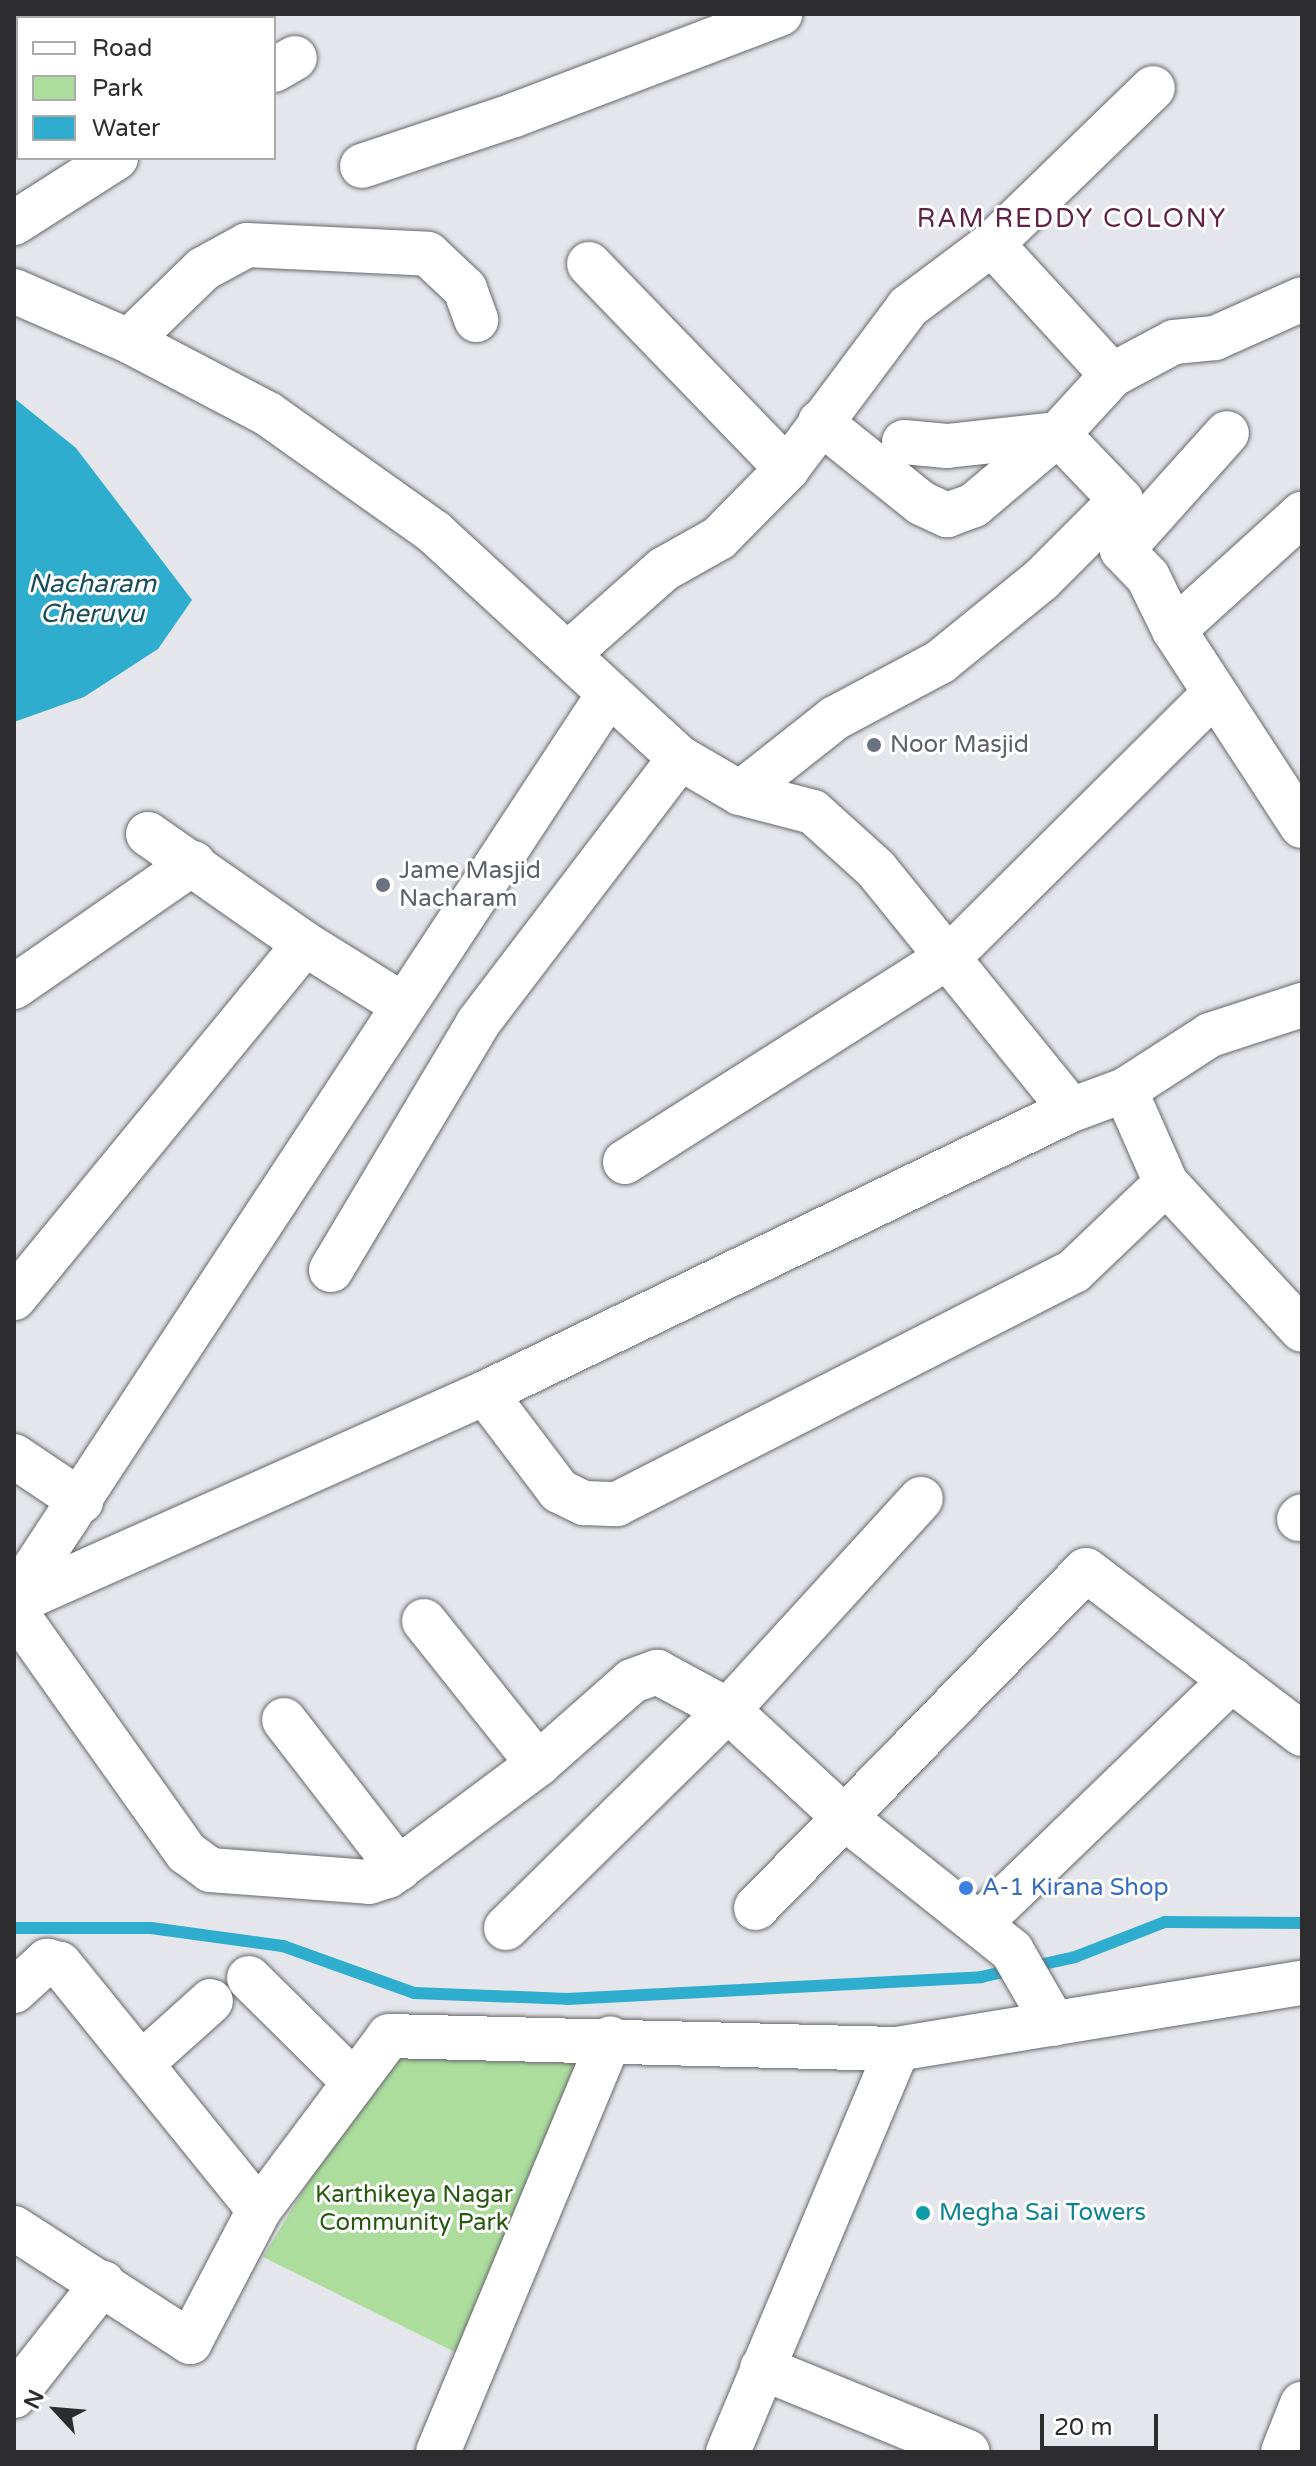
<!DOCTYPE html>
<style>
body{margin:0}
#map{position:relative;width:1316px;height:2466px;overflow:hidden;background:#e5e6eb;font-family:"Varela Round",sans-serif}
div>[style]{position:absolute}
[style*='--x']{left:calc(var(--x)*1px);top:calc(var(--y)*1px);width:calc(var(--w)*1px);rotate:calc(var(--a)*1deg)}
.green>*{inset:0;background:#acdd9d}
.water>*{inset:0;background:#2fadcf}
.stream>*{height:12px;margin:-6px;padding:0 6px;transform-origin:6px;border-radius:6px;background:#2fadcf}
.roads{filter:drop-shadow(0 0 2px #67686c) drop-shadow(0 0 2px #67686c)}
.minor>*{height:44px;margin:-22px;padding:0 22px;transform-origin:22px;border-radius:22px;background:#fff}
.dots>*{width:22px;height:22px;translate:-50% -50%;box-sizing:border-box;border:4px solid #fff;border-radius:50%}
span{translate:-50% -50%;white-space:nowrap;text-align:center;line-height:1.15;-webkit-text-stroke:6px #fff;paint-order:stroke}
.worship-label{font-size:24px;color:#5b616d}
.left{translate:0 -50%;text-align:left}
.shop-label{font-size:24px;color:#366cbe}
.park-label{font-size:24px;color:#26590f}
.culture-label{font-size:24px;color:#0d838f}
.neighbourhood-label{font-size:26px;color:#5f2248;letter-spacing:2px}
.water-label{font-size:26px;color:#1a4d5b;font-style:italic}
.frame{position:absolute;inset:0;border:16px solid #2d2d2f;pointer-events:none}
.legend{position:absolute;left:16px;top:16px;width:260px;height:144px;box-sizing:border-box;background:#fff;border:2px solid #ababac;margin:0;padding:10px 14px;list-style:none;font-size:24px;color:#2d2d2f}
.legend li{display:flex;align-items:center;gap:16px;height:40px}
.legend b{width:40px;border:2px solid #ababac}
.north{position:absolute;left:16px;top:2370px;width:80px;height:80px;-webkit-text-stroke:6px #fff;paint-order:stroke;rotate:296deg;font-size:22px;font-weight:700;line-height:32px;text-align:center;color:#2d2d2f}
.north::after{content:'';display:block;margin:auto;width:28px;height:36px;background:#2d2d2f;clip-path:polygon(50% 0,100% 100%,50% 72%,0 100%)}
.scale{position:absolute;left:1040px;top:2414px;width:118px;height:36px;box-sizing:border-box;border:4px solid #2d2d2f;border-top:0;padding-left:10px;font-size:24px;line-height:28px;white-space:nowrap;color:#2d2d2f;-webkit-text-stroke:6px #fff;paint-order:stroke}
</style>
<div id="map">
<div class="green">
<i style="clip-path:polygon(391px 2045px,594px 2055px,469px 2359px,263px 2257px)"></i>
</div>
<div class="water">
<i style="clip-path:polygon(14px 398px,76px 448px,192px 600px,158px 649px,84px 697px,14px 722px)"></i>
</div>
<div class="stream">
<i style="--x:14;--y:1928;--w:137;--a:0"></i>
<i style="--x:151;--y:1928;--w:133;--a:7.8"></i>
<i style="--x:283;--y:1946;--w:139;--a:19.7"></i>
<i style="--x:414;--y:1993;--w:153;--a:2.2"></i>
<i style="--x:567;--y:1999;--w:415;--a:-3"></i>
<i style="--x:981;--y:1977;--w:32;--a:-13"></i>
<i style="--x:1030;--y:1967;--w:46;--a:-12.5"></i>
<i style="--x:1075;--y:1957;--w:97;--a:-21.3"></i>
<i style="--x:1165;--y:1922;--w:137;--a:0.4"></i>
</div>
<div class="roads">
<div class="minor">
<i style="--x:28;--y:18;--w:6;--a:-39"></i>
<i style="--x:274;--y:70;--w:24;--a:-30"></i>
<i style="--x:362;--y:166;--w:160;--a:-18.5"></i>
<i style="--x:514;--y:115;--w:285;--a:-20.8"></i>
<i style="--x:14;--y:223;--w:121;--a:-32.5"></i>
<i style="--x:992;--y:244;--w:178;--a:47.5"></i>
<i style="--x:589;--y:264;--w:285;--a:46"></i>
<i style="--x:14;--y:291;--w:125;--a:23.5"></i>
<i style="--x:129;--y:341;--w:157;--a:27.7"></i>
<i style="--x:268;--y:414;--w:204;--a:35.4"></i>
<i style="--x:434;--y:532;--w:334;--a:42.6"></i>
<i style="--x:680;--y:758;--w:69;--a:30.3"></i>
<i style="--x:740;--y:793;--w:75;--a:14.6"></i>
<i style="--x:813;--y:812;--w:85;--a:42.1"></i>
<i style="--x:876;--y:869;--w:310;--a:51"></i>
<i style="--x:129;--y:341;--w:103;--a:-44.2"></i>
<i style="--x:203;--y:269;--w:50;--a:-28.6"></i>
<i style="--x:247;--y:245;--w:181;--a:2.8"></i>
<i style="--x:428;--y:254;--w:51;--a:43.4"></i>
<i style="--x:465;--y:289;--w:33;--a:70"></i>
<i style="--x:820;--y:422;--w:129;--a:38.7"></i>
<i style="--x:921;--y:503;--w:29;--a:25"></i>
<i style="--x:947;--y:515;--w:29;--a:-20"></i>
<i style="--x:974;--y:505;--w:110;--a:-40.2"></i>
<i style="--x:1058;--y:434;--w:91;--a:46.3"></i>
<i style="--x:1121;--y:500;--w:26;--a:79"></i>
<i style="--x:1126;--y:526;--w:24;--a:99"></i>
<i style="--x:1122;--y:550;--w:37;--a:46"></i>
<i style="--x:1148;--y:577;--w:59;--a:63.9"></i>
<i style="--x:1174;--y:630;--w:234;--a:56.9"></i>
<i style="--x:904;--y:442;--w:43;--a:5.3"></i>
<i style="--x:947;--y:446;--w:112;--a:-6.2"></i>
<i style="--x:1058;--y:434;--w:80;--a:-47.5"></i>
<i style="--x:1112;--y:375;--w:70;--a:-28"></i>
<i style="--x:1174;--y:342;--w:41;--a:-5.6"></i>
<i style="--x:1215;--y:338;--w:95;--a:-24.1"></i>
<i style="--x:1122;--y:550;--w:157;--a:-48.1"></i>
<i style="--x:1174;--y:630;--w:173;--a:-42.2"></i>
<i style="--x:569;--y:653;--w:127;--a:-41.5"></i>
<i style="--x:664;--y:569;--w:63;--a:-29.4"></i>
<i style="--x:719;--y:538;--w:97;--a:-45.4"></i>
<i style="--x:787;--y:469;--w:202;--a:-53.2"></i>
<i style="--x:908;--y:307;--w:105;--a:-36.9"></i>
<i style="--x:992;--y:244;--w:224;--a:-44.1"></i>
<i style="--x:740;--y:793;--w:121;--a:-38.3"></i>
<i style="--x:835;--y:718;--w:119;--a:-28.1"></i>
<i style="--x:940;--y:662;--w:130;--a:-39.1"></i>
<i style="--x:1041;--y:580;--w:113;--a:-45"></i>
<i style="--x:148;--y:834;--w:192;--a:35"></i>
<i style="--x:305;--y:944;--w:115;--a:31.9"></i>
<i style="--x:14;--y:987;--w:218;--a:-34.7"></i>
<i style="--x:1125;--y:1090;--w:102;--a:66.2"></i>
<i style="--x:1166;--y:1183;--w:200;--a:47.2"></i>
<i style="--x:625;--y:1162;--w:385;--a:-32.4"></i>
<i style="--x:950;--y:956;--w:372;--a:-44.8"></i>
<i style="--x:331;--y:1270;--w:287;--a:-59.2"></i>
<i style="--x:478;--y:1023;--w:333;--a:-52.7"></i>
<i style="--x:14;--y:1298;--w:458;--a:-50.6"></i>
<i style="--x:485;--y:1393;--w:123;--a:52.9"></i>
<i style="--x:559;--y:1491;--w:28;--a:26"></i>
<i style="--x:584;--y:1503;--w:33;--a:2"></i>
<i style="--x:617;--y:1504;--w:513;--a:-27.01"></i>
<i style="--x:1074;--y:1271;--w:127;--a:-43.7"></i>
<i style="--x:14;--y:1456;--w:81;--a:33.9"></i>
<i style="--x:1299;--y:1519;--w:4;--a:-45"></i>
<i style="--x:14;--y:1599;--w:1082;--a:-56.69"></i>
<i style="--x:14;--y:1603;--w:516;--a:-24.03"></i>
<i style="--x:485;--y:1393;--w:651;--a:-25.78"></i>
<i style="--x:1071;--y:1110;--w:58;--a:-20.3"></i>
<i style="--x:1125;--y:1090;--w:101;--a:-32.9"></i>
<i style="--x:1210;--y:1035;--w:97;--a:-18.1"></i>
<i style="--x:14;--y:1610;--w:298;--a:54.6"></i>
<i style="--x:187;--y:1853;--w:29;--a:36"></i>
<i style="--x:210;--y:1870;--w:159;--a:4.3"></i>
<i style="--x:369;--y:1882;--w:20;--a:-18"></i>
<i style="--x:388;--y:1876;--w:187;--a:-36.7"></i>
<i style="--x:538;--y:1764;--w:125;--a:-41.4"></i>
<i style="--x:632;--y:1681;--w:27;--a:-20"></i>
<i style="--x:657;--y:1672;--w:81;--a:28.2"></i>
<i style="--x:728;--y:1710;--w:159;--a:42.7"></i>
<i style="--x:845;--y:1818;--w:213;--a:38.5"></i>
<i style="--x:1012;--y:1951;--w:84;--a:60.1"></i>
<i style="--x:424;--y:1621;--w:183;--a:51.4"></i>
<i style="--x:284;--y:1720;--w:188;--a:52.3"></i>
<i style="--x:756;--y:1908;--w:472;--a:-45.7"></i>
<i style="--x:1086;--y:1570;--w:271;--a:37.2"></i>
<i style="--x:980;--y:1923;--w:350;--a:-44"></i>
<i style="--x:506;--y:1928;--w:311;--a:-44.5"></i>
<i style="--x:728;--y:1710;--w:286;--a:-47.6"></i>
<i style="--x:249;--y:1978;--w:148;--a:44.7"></i>
<i style="--x:14;--y:1991;--w:45;--a:-42.3"></i>
<i style="--x:47;--y:1961;--w:13;--a:13"></i>
<i style="--x:60;--y:1964;--w:316;--a:51"></i>
<i style="--x:141;--y:2064;--w:94;--a:-42"></i>
<i style="--x:14;--y:2228;--w:210;--a:32.9"></i>
<i style="--x:190;--y:2342;--w:149;--a:-62.4"></i>
<i style="--x:259;--y:2210;--w:217;--a:-53.2"></i>
<i style="--x:389;--y:2036;--w:508;--a:1.47"></i>
<i style="--x:897;--y:2049;--w:410;--a:-9.3"></i>
<i style="--x:762;--y:2368;--w:222;--a:22.2"></i>
<i style="--x:14;--y:2396;--w:144;--a:-51.8"></i>
<i style="--x:438;--y:2452;--w:448;--a:-67.4"></i>
<i style="--x:728;--y:2452;--w:437;--a:-67.2"></i>
<i style="--x:1283;--y:2452;--w:52;--a:-68.4"></i>
</div>
</div>
<div class="dots">
<i style="left:874px;top:745px;background:#6b7280"></i>
<i style="left:383px;top:885px;background:#6b7280"></i>
<i style="left:966px;top:1888px;background:#3f7fe0"></i>
<i style="left:923px;top:2213px;background:#0f9aa8"></i>
</div>
<div class="worship-label">
<span class="left" style="left:890px;top:745px">Noor Masjid</span>
<span class="left" style="left:399px;top:885px">Jame Masjid<br>Nacharam</span>
</div>
<div class="shop-label">
<span class="left" style="left:982px;top:1888px">A-1 Kirana Shop</span>
</div>
<div class="park-label">
<span style="left:414px;top:2209px">Karthikeya Nagar<br>Community Park</span>
</div>
<div class="culture-label">
<span class="left" style="left:939px;top:2213px">Megha Sai Towers</span>
</div>
<div class="neighbourhood-label">
<span style="left:1072px;top:219px">RAM REDDY COLONY</span>
</div>
<div class="water-label">
<span style="left:92px;top:599px">Nacharam<br>Cheruvu</span>
</div>
<div class="frame"></div>
<ul class="legend">
<li><b style="height:10px;background:#fff"></b>Road</li>
<li><b style="height:22px;background:#acdd9d"></b>Park</li>
<li><b style="height:22px;background:#2fadcf"></b>Water</li>
</ul>
<div class="north">N</div>
<div class="scale">20 m</div>
</div>
